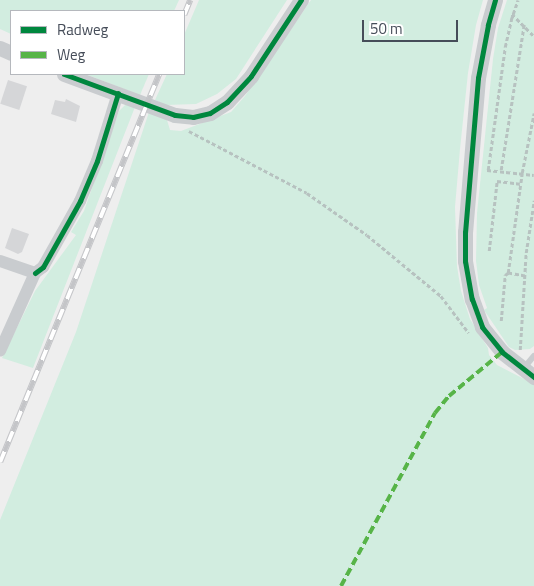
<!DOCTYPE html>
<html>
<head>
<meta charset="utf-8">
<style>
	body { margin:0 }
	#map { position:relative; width:534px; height:586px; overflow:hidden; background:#eee; font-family:"Titillium Web",sans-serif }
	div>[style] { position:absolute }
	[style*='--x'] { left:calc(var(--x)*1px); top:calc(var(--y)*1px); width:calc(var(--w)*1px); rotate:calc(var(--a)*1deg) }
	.green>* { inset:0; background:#d2ede0 }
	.building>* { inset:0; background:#d5d6d8; transform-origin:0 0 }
	.path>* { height:2.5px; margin-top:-1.25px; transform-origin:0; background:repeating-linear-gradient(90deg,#b7c2c0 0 4px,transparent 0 6.5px) }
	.service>* { height:6px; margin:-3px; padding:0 3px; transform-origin:3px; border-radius:3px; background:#c9cccf }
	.minor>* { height:12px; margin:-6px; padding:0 6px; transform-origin:6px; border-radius:6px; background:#c9cccf }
	.tertiary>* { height:15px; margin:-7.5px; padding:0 7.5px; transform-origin:7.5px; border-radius:7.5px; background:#c9cccf }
	.rail>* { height:5.5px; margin-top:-2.75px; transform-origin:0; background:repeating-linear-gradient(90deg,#fff 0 11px,#c4c5c8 0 22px); box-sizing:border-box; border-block:1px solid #c4c5c8 }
	.quiet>* { height:4px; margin-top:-2px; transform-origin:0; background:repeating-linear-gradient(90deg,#57b448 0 8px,transparent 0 12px) }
	.cycleway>* { height:5px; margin:-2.5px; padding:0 2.5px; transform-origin:2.5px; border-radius:2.5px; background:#00873e }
	span { translate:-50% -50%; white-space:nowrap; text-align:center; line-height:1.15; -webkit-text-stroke:4px #fff; paint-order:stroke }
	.legend { position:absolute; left:10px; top:10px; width:175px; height:65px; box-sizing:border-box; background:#fff; border:1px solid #b5b8bd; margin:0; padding:6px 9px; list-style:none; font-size:15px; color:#464d59 }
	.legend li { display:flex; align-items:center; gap:10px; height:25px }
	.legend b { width:25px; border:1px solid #b5b8bd }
	.scale { position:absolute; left:362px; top:20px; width:96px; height:22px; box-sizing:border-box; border:2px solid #464d59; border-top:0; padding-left:6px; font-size:15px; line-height:18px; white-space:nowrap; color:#464d59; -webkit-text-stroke:4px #fff; paint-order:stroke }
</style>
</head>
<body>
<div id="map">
	<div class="green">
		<div style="clip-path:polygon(0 0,179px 0,174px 11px,11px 11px,11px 34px,0 29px)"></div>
		<div style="clip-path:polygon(199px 0,287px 0,236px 79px,217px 94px,196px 104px,166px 105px,155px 100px,167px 74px,184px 74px,184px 35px)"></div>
		<div style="clip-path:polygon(311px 0,483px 0,476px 25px,468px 73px,460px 149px,455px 207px,457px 266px,461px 291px,470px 319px,488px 348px,489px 355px,497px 365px,534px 384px,534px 586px,0 586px,0 520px,76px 332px,149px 112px,167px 120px,170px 130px,181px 131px,231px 112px,245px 96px)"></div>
		<div style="clip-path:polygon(507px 0,534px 0,534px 346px,530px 349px,515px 350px,509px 347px,484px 310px,487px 308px,479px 285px,476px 261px,477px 213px,493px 59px,498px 28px)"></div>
		<div style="clip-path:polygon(85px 74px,149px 74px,140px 95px)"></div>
		<div style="clip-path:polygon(126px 104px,135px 107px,33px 368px,2px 358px,35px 291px,76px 235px,71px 232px,84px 211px,119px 111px)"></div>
	</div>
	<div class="building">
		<div style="left:8px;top:80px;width:20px;height:25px;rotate:18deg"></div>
		<div style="clip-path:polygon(66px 99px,80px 106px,76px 122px,51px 114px,55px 100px,65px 102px)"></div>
		<div style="clip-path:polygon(12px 228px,29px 234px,22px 252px,18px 254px,5px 248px)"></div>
	</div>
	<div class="path">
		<div style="--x:512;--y:14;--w:31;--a:45"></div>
		<div style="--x:189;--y:131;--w:133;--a:27.7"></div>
		<div style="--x:307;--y:193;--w:73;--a:35"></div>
		<div style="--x:367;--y:235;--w:96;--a:39.5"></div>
		<div style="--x:441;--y:296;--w:46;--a:52.9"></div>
		<div style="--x:487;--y:170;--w:47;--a:6.1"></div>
		<div style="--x:488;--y:170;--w:124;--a:-82.1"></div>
		<div style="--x:505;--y:47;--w:28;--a:-77"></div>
		<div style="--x:511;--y:20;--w:21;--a:-71"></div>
		<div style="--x:501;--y:170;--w:147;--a:-81"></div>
		<div style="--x:489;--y:251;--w:70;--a:-83.5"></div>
		<div style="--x:497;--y:181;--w:23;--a:7"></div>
		<div style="--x:525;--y:276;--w:17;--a:-170"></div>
		<div style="--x:508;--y:273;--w:101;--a:-82"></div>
		<div style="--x:522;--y:173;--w:61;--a:-78.7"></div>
		<div style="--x:501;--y:321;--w:46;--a:-85"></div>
		<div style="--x:505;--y:275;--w:4;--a:-34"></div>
		<div style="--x:520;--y:350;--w:97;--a:-86.5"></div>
		<div style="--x:526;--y:253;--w:53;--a:-81.3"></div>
	</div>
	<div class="service">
		<div style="--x:523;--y:369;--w:17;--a:-50"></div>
	</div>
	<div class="minor">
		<div style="--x:0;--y:261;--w:37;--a:19"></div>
		<div style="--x:35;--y:273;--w:85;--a:114.2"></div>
		<div style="--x:35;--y:273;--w:10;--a:-37"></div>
		<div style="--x:43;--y:267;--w:76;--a:-60.7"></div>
		<div style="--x:80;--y:201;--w:43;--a:-67"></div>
		<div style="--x:97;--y:161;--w:71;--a:-72.8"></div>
	</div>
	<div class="tertiary">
		<div style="--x:495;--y:0;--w:26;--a:106"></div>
		<div style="--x:488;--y:25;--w:54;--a:100.7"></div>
		<div style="--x:478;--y:78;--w:155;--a:94.8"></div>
		<div style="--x:465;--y:232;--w:29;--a:90"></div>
		<div style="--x:465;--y:261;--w:39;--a:80"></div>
		<div style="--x:472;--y:299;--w:30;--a:70"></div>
		<div style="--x:482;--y:327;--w:32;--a:51"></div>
		<div style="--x:502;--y:352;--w:41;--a:38"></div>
		<div style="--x:0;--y:48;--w:12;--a:24"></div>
		<div style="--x:64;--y:74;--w:118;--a:20.3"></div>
		<div style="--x:175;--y:115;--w:18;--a:6"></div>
		<div style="--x:193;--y:117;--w:17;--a:-13"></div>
		<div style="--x:210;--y:113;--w:20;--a:-33"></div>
		<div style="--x:227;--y:102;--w:35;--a:-47"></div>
		<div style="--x:251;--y:76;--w:91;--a:-56.7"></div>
	</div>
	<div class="rail">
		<div style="--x:184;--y:15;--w:16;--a:-68"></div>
		<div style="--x:0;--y:462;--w:419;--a:-67.7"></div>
	</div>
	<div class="quiet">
		<div style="--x:341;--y:586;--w:197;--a:-61.5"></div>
		<div style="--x:435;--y:413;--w:22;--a:-51"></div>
		<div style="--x:449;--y:396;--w:69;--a:-39.7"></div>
	</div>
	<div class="cycleway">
		<div style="--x:495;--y:0;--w:26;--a:106"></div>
		<div style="--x:488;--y:25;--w:54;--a:100.7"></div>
		<div style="--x:478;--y:78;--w:155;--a:94.8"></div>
		<div style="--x:465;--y:232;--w:29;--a:90"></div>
		<div style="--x:465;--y:261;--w:39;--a:80"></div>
		<div style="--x:472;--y:299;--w:30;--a:70"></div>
		<div style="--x:482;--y:327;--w:32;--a:51"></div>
		<div style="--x:502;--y:352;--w:41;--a:38"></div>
		<div style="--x:64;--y:74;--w:118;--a:20.3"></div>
		<div style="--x:175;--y:115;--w:18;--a:6"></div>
		<div style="--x:193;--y:117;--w:17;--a:-13"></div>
		<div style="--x:210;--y:113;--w:20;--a:-33"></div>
		<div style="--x:227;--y:102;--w:35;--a:-47"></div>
		<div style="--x:251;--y:76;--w:91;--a:-56.7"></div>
		<div style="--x:35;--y:273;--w:10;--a:-37"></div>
		<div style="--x:43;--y:267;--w:76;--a:-60.7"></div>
		<div style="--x:80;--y:201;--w:43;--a:-67"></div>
		<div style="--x:97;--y:161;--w:71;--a:-72.8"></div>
	</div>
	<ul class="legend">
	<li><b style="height:6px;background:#00873e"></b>Radweg</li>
	<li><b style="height:6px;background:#57b448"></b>Weg</li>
	</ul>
	<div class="scale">50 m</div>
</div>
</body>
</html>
